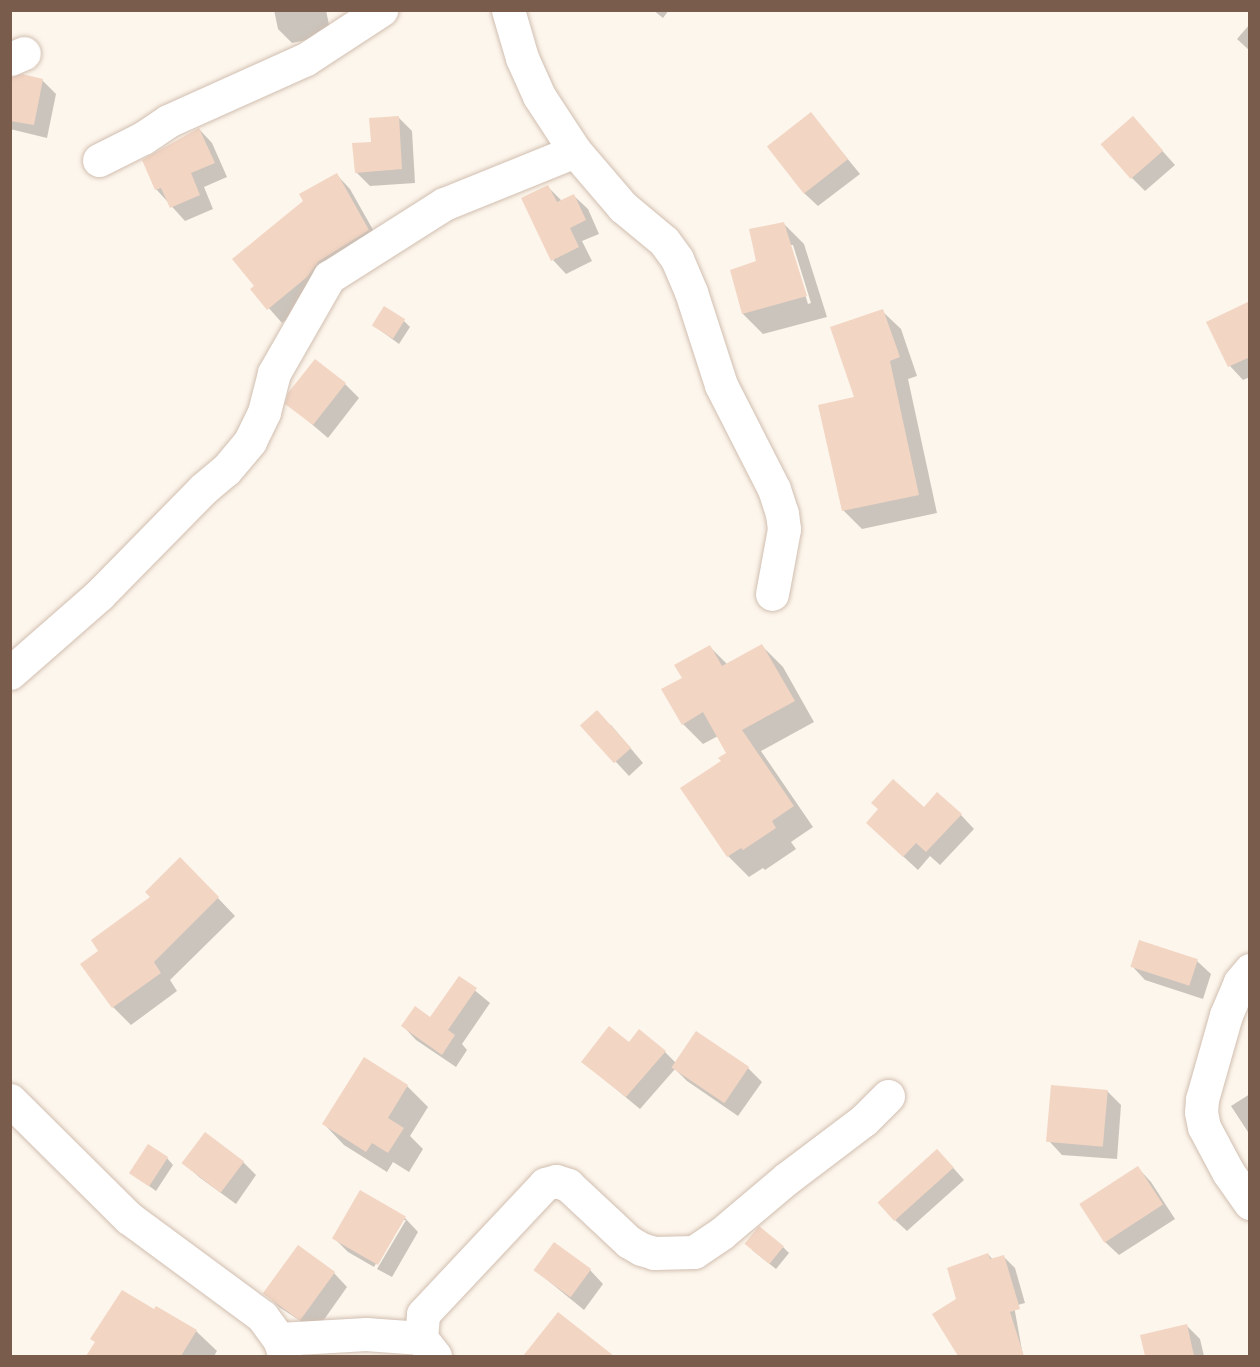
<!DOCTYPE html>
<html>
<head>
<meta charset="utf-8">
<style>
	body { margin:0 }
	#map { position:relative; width:1260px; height:1367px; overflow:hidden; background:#fdf6ec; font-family:"Varela Round",sans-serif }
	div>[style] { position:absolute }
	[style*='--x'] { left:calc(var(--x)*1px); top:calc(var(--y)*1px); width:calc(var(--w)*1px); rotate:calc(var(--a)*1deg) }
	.shadow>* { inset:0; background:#0003 }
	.building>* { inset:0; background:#f3d5c3; transform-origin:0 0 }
	.roads { filter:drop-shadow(0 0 2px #d1beb0) drop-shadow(0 0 2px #d1beb0) }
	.minor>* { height:33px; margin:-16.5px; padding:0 16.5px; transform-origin:16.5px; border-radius:16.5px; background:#fff }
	span { translate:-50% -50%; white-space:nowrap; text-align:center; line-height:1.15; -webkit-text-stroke:5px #fffaf3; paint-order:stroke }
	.frame { position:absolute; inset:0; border:12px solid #7a5c4d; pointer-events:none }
</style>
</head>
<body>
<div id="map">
	<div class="shadow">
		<div style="clip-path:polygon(274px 10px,326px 10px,331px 35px,292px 43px,278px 29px)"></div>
		<div style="clip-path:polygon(653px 10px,669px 10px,663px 18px)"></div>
		<div style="clip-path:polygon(1250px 24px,1250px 51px,1237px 39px)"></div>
		<div style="clip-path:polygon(10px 77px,42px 80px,56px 94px,47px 138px,10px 129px)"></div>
		<div style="clip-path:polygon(811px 114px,860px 174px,818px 206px,804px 193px)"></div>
		<div style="clip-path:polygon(398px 117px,412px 131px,415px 183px,370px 186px,356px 172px,372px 143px)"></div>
		<div style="clip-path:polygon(1133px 118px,1175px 165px,1145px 191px,1132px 178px)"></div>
		<div style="clip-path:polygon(199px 129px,212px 143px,227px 177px,204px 187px,213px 209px,185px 221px,156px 189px)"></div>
		<div style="clip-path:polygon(337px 175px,350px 189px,381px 244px,282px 323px,252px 289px)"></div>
		<div style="clip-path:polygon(548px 187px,562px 201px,574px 196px,588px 209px,599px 234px,582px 241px,592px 261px,566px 274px,553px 260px)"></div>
		<div style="clip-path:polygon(evenodd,783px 223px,804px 244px,827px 317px,763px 334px,743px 314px,757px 262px,783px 223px,790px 245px,793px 245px,811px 303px,808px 304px,790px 245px)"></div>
		<div style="clip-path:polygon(1250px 310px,1250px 377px,1243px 380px,1230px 366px)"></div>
		<div style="clip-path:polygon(882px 311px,901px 329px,917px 376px,908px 379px,937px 513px,862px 529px,843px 510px,856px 398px)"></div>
		<div style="clip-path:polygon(404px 321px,410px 327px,399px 344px,373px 325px)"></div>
		<div style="clip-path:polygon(345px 384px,359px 398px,328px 438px,287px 403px)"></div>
		<div style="clip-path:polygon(762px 646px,783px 667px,814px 722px,761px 751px,813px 827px,791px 842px,796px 849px,765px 870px,763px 868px,749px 877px,728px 856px,682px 789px,723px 762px,728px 753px,718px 736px,703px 744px,683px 724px,684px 678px,710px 647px,728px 665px)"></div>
		<div style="clip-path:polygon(582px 725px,611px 725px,643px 763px,629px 776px)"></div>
		<div style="clip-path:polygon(961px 815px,974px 829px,940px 865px,930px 856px,918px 870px,881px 836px)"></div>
		<div style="clip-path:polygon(197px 876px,235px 916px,170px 980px,177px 991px,131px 1025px,113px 1007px,82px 965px)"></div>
		<div style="clip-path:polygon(1197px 961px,1211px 974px,1203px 999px,1145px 980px,1132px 966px)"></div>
		<div style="clip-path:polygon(460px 978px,490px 1003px,462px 1044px,467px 1050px,456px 1067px,416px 1040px,403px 1026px,431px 1019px)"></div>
		<div style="clip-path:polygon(629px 1044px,665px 1052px,676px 1063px,748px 1068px,762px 1082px,738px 1116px,687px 1081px,675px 1069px,640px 1109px,583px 1062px)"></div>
		<div style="clip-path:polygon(407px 1086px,428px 1107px,410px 1136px,423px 1149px,409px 1172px,393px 1162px,387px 1172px,344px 1145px,324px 1124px)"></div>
		<div style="clip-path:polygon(1107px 1091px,1121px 1105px,1117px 1159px,1062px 1155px,1049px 1141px)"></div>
		<div style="clip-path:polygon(1250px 1094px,1250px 1135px,1231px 1106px)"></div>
		<div style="clip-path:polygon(167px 1158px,173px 1165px,156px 1191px,131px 1173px)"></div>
		<div style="clip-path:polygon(243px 1162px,256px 1175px,236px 1204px,199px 1177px,185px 1164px)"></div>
		<div style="clip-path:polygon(948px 1162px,964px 1180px,907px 1231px,895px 1220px)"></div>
		<div style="clip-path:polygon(1138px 1168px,1151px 1182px,1175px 1219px,1119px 1255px,1105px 1242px,1081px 1205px)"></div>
		<div style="clip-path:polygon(405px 1218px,418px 1232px,392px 1277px,377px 1269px,406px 1220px,402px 1220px,374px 1267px,348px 1252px,334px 1238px)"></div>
		<div style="clip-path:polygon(783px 1247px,789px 1253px,776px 1269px,752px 1250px)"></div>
		<div style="clip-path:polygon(988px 1254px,993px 1260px,1004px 1257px,1015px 1268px,1025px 1303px,1014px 1306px,1023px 1356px,992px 1356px,985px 1344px,964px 1356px,953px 1345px,958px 1299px)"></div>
		<div style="clip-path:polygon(535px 1270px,590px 1270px,603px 1284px,584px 1310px)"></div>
		<div style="clip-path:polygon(334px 1273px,347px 1287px,316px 1331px,279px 1307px,266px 1294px)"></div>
		<div style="clip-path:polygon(558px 1314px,611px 1356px,537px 1356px,530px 1350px)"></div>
		<div style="clip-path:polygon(1186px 1325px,1200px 1339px,1204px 1356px,1147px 1356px,1142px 1336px)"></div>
		<div style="clip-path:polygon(196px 1331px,217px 1351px,214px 1356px,93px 1356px,90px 1353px)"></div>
	</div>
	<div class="building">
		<div style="clip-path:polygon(22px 74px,43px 79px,34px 125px,10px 121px,10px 77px)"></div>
		<div style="left:811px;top:112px;width:60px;height:56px;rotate:52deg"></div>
		<div style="clip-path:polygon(399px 116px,402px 169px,355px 173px,352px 143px,371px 142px,369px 118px)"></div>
		<div style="left:1133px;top:116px;width:46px;height:43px;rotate:49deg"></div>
		<div style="clip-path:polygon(199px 128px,215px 163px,191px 173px,200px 195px,170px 208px,161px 188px,155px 190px,142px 160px)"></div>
		<div style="clip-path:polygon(337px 173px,369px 230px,319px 261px,307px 277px,267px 310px,250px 289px,254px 286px,232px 259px,303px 201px,299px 194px)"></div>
		<div style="clip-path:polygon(548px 185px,557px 202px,574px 194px,586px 220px,570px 228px,579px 247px,551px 261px,521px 198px)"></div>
		<div style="clip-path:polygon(784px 222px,807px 296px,742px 314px,730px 270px,756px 261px,749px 229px)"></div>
		<div style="clip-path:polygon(1250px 301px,1250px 357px,1228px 367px,1206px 322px)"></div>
		<div style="left:384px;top:306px;width:25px;height:23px;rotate:32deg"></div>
		<div style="clip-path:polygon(883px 309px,900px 357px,890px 361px,919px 495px,842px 511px,818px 405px,854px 397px,830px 327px)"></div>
		<div style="clip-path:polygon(315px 359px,346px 383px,313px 425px,285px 404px,288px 393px)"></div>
		<div style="clip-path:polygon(762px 644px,795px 701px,742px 730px,794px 806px,772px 821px,776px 828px,743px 850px,741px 848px,727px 857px,680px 788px,721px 761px,718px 758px,726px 753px,703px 712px,682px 725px,661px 689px,682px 678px,674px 665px,710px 645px,722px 666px)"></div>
		<div style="left:597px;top:710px;width:51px;height:23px;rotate:48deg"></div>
		<div style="clip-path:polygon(893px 779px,924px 807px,937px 792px,962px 814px,926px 852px,916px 843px,903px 857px,866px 823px,878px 809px,871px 803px)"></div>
		<div style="clip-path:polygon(180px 857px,219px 897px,154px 962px,161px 973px,112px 1008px,80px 964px,98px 951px,91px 940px,150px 897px,145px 892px)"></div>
		<div style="left:1139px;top:940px;width:62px;height:28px;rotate:18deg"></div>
		<div style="clip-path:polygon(459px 976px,477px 988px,448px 1030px,455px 1035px,442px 1055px,401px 1026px,415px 1006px,430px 1017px)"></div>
		<div style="clip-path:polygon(609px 1026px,629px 1042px,639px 1029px,666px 1051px,626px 1097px,581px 1062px)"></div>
		<div style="left:696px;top:1031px;width:64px;height:44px;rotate:34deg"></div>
		<div style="clip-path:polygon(364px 1057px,408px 1085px,388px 1118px,404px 1128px,388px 1153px,372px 1143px,366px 1152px,322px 1124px)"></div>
		<div style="left:1051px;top:1085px;width:57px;height:57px;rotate:5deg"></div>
		<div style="left:205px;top:1132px;width:49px;height:39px;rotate:37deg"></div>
		<div style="left:148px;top:1144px;width:24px;height:35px;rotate:33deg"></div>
		<div style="left:937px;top:1149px;width:25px;height:80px;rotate:48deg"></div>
		<div style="left:1138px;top:1166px;width:46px;height:70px;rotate:57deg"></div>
		<div style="left:360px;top:1190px;width:53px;height:56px;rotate:30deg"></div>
		<div style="left:759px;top:1226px;width:32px;height:23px;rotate:39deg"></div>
		<div style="left:554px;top:1242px;width:46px;height:35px;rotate:36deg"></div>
		<div style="left:298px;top:1245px;width:46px;height:60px;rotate:36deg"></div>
		<div style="clip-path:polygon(988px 1253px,990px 1259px,1004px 1255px,1020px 1309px,1010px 1312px,1024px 1356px,958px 1356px,932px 1314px,956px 1299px,947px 1268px)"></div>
		<div style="clip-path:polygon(122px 1290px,154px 1309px,156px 1306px,197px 1330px,181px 1356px,86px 1356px,95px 1342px,90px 1339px)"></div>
		<div style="clip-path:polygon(558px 1312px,614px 1356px,523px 1356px)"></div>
		<div style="clip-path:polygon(1187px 1324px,1194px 1356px,1145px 1356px,1140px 1335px)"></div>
	</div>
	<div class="roads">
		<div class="minor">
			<div style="--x:508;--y:10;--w:50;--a:73.7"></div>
			<div style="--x:522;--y:58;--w:42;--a:65.9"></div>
			<div style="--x:539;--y:96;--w:66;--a:56.8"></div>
			<div style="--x:575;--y:151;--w:74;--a:49.4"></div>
			<div style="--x:623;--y:207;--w:53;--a:39.7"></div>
			<div style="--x:664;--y:241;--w:22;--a:54"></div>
			<div style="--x:677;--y:259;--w:36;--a:67"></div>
			<div style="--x:691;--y:292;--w:98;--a:72.1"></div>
			<div style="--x:721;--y:385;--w:117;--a:63"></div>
			<div style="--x:774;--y:489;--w:25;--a:72"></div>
			<div style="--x:782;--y:513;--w:16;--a:83"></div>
			<div style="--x:784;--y:529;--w:66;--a:100.5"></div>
			<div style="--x:10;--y:59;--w:15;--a:-23"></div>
			<div style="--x:99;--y:160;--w:49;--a:-26.6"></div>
			<div style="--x:143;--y:138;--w:30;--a:-34"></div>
			<div style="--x:168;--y:121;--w:151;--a:-24.2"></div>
			<div style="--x:306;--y:59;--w:90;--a:-33.2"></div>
			<div style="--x:10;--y:673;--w:118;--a:-41.2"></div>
			<div style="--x:99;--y:595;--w:148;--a:-45.5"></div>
			<div style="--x:203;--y:489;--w:30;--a:-40"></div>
			<div style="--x:226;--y:470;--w:38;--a:-50"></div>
			<div style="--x:250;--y:441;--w:32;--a:-64"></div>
			<div style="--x:264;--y:412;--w:40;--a:-75.6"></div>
			<div style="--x:274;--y:373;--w:111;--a:-60.2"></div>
			<div style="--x:329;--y:277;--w:136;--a:-32.4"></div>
			<div style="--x:444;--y:204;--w:141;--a:-22"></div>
			<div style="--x:1250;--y:970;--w:16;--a:130"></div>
			<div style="--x:1240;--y:982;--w:36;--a:113"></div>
			<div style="--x:1226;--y:1015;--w:87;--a:105.9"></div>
			<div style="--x:1202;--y:1099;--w:13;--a:94"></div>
			<div style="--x:1201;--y:1112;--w:15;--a:79"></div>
			<div style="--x:1204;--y:1127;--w:51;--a:61.9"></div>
			<div style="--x:1228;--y:1172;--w:38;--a:55"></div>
			<div style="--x:10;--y:1100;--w:168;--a:44.8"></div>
			<div style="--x:129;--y:1218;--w:165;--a:36.4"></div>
			<div style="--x:262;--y:1316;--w:29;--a:54"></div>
			<div style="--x:279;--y:1339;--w:18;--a:71"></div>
			<div style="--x:279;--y:1339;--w:87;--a:-3.3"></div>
			<div style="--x:366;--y:1334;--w:55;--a:4.2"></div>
			<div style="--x:435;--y:1356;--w:23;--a:-128"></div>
			<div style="--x:421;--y:1338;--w:24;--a:-85"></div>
			<div style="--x:423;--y:1314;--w:178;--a:-46.8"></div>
			<div style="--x:545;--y:1184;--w:11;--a:-15"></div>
			<div style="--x:556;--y:1181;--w:13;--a:18"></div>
			<div style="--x:568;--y:1185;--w:83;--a:43.1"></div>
			<div style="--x:629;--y:1242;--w:14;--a:30"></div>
			<div style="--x:641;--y:1249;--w:14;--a:17"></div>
			<div style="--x:654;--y:1253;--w:40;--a:-1.4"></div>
			<div style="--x:694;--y:1252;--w:34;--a:-34"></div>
			<div style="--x:722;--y:1233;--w:84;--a:-40.2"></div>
			<div style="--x:786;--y:1179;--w:98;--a:-37.1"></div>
			<div style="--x:864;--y:1120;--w:34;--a:-45"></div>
		</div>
	</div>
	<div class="frame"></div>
</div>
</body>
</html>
